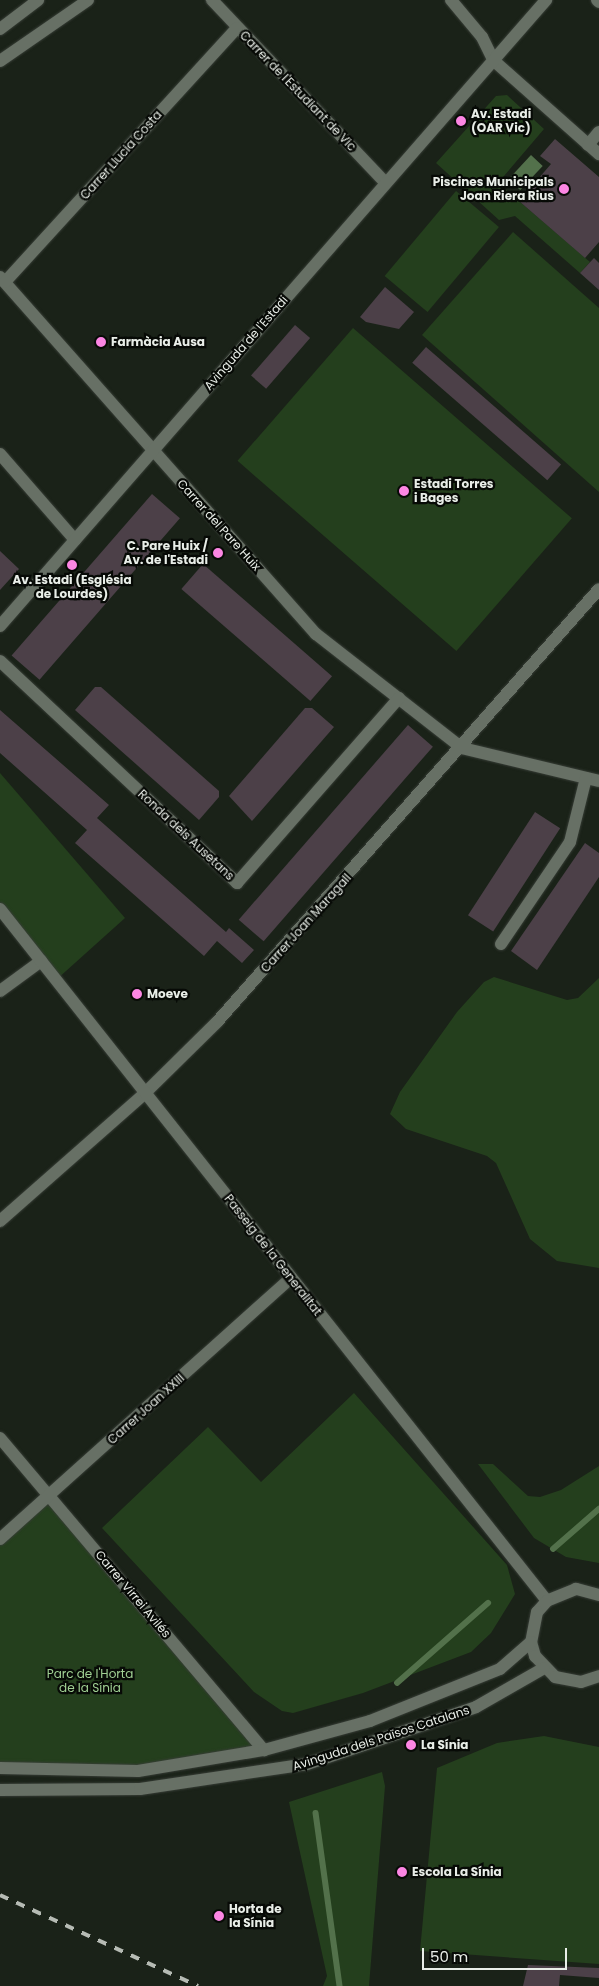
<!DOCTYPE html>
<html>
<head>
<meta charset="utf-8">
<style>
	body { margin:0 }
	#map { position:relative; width:599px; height:1986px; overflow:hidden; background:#1a2218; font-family:Poppins,sans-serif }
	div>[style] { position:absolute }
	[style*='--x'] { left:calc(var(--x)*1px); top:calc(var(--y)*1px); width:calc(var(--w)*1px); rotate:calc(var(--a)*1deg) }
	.green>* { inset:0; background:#243f1d; transform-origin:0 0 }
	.water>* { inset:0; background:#53714b; transform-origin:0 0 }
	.stream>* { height:5.5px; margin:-2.75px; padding:0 2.75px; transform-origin:2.75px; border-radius:2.75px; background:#53714b }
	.building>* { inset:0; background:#4c4048; transform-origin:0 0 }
	.roads { filter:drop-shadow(0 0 1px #373d36) drop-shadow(0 0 1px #373d36) }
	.minor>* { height:12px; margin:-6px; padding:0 6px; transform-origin:6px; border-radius:6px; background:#677065 }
	.tertiary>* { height:12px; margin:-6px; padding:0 6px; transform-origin:6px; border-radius:6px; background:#677065 }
	.rail>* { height:4px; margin-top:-2px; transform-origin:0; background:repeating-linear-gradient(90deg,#b6bbb4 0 9px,transparent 0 18px) }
	.dots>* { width:14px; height:14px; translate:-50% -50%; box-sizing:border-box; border:2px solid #070a06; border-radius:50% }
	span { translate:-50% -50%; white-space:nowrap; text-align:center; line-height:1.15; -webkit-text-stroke:4.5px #070a06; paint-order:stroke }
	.street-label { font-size:12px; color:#e9eee8 }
	.poi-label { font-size:12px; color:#e9eee8; font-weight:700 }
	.left { translate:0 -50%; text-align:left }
	.right { translate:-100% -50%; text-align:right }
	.park-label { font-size:12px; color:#a1d194 }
	.scale { position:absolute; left:422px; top:1948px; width:145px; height:22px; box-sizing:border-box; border:2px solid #e9eee8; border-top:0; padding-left:6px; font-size:15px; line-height:18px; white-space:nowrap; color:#e9eee8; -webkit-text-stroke:4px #070a06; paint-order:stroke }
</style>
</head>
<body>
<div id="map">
	<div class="green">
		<div style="clip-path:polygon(507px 95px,544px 129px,498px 183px,590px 262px,580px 273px,515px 216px,499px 220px,436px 163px,496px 96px)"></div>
		<div style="left:456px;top:191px;width:56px;height:111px;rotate:40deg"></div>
		<div style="clip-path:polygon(513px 232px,599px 308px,599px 492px,422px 335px)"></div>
		<div style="left:353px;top:328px;width:290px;height:176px;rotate:41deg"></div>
		<div style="clip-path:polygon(0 773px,125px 918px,56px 980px,0 909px)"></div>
		<div style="clip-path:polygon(494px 977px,567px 1000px,578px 998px,599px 978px,599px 1268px,557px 1261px,530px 1239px,496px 1163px,487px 1156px,406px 1129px,390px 1114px,400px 1092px,457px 1012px,484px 982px)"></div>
		<div style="clip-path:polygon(354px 1393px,507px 1565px,515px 1594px,491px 1633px,471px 1652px,363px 1693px,293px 1713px,282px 1711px,254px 1692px,102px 1528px,208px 1427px,261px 1482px)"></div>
		<div style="clip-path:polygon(478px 1464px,493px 1464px,528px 1496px,540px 1497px,561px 1490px,599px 1466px,599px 1563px,566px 1557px,534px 1538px)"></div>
		<div style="clip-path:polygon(50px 1495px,264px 1750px,138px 1771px,0 1768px,0 1539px)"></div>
		<div style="clip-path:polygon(544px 1736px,599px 1747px,599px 1964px,420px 1951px,437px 1768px,497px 1743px)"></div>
		<div style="clip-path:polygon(382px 1772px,385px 1786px,369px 1986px,323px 1986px,327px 1976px,289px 1802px)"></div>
	</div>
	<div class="water">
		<div style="left:531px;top:155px;width:16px;height:33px;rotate:43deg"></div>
	</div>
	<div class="stream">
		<div style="--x:553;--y:1549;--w:61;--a:-41"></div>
		<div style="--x:397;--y:1683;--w:121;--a:-41.3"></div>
		<div style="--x:316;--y:1813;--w:175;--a:82.1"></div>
	</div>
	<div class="building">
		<div style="clip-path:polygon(555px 139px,599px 177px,599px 242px,585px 258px,519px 201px,551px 164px,540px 156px)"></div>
		<div style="clip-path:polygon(594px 258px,599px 263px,599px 290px,580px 273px)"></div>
		<div style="clip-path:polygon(385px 287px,414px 312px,399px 329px,366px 322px,360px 317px)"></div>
		<div style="left:295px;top:325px;width:20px;height:67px;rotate:41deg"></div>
		<div style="left:426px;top:347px;width:179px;height:21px;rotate:41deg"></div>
		<div style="left:152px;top:494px;width:37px;height:214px;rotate:41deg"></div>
		<div style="clip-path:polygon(0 551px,19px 569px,0 590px)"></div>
		<div style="left:203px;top:564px;width:171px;height:33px;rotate:41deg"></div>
		<div style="clip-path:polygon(95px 687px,101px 687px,219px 791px,219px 797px,199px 820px,75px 710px)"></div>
		<div style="clip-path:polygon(305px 708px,312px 708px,334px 727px,252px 821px,229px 796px)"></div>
		<div style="clip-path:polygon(0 710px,109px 805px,97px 818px,226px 932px,229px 928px,254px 950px,242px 963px,217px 941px,204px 956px,75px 843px,87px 830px,0 753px)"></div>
		<div style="left:408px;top:725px;width:33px;height:258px;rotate:41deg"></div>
		<div style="left:535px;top:812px;width:30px;height:123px;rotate:33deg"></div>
		<div style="clip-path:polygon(585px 843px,599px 853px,599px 877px,537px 970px,511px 951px)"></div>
		<div style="clip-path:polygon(528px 1965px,599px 1968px,599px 1978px,560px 1975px,559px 1986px,523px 1986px)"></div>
	</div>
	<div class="roads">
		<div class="minor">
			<div style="--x:212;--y:0;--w:251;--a:46.5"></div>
			<div style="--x:451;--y:0;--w:48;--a:50"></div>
			<div style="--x:482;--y:37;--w:25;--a:64"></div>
			<div style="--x:493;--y:60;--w:142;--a:41.6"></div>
			<div style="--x:597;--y:0;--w:3;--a:45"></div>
			<div style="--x:0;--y:29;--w:48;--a:-37.3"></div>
			<div style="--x:0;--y:61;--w:107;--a:-34.7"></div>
			<div style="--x:588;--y:145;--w:17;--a:-50"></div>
			<div style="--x:0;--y:277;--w:477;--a:48.5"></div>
			<div style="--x:316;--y:634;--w:185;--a:38"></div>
			<div style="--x:462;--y:748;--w:141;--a:13.5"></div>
			<div style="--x:5;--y:282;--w:344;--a:-47.6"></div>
			<div style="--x:0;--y:454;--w:114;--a:48.9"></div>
			<div style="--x:0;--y:626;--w:831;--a:-48.9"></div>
			<div style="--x:0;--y:661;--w:325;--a:43.1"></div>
			<div style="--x:237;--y:883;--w:246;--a:-48.8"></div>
			<div style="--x:501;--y:944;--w:123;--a:-55.9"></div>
			<div style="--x:570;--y:842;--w:66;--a:-76"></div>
			<div style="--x:0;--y:991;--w:51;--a:-36.2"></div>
			<div style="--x:0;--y:1221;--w:193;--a:-41.4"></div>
			<div style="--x:145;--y:1093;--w:101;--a:-44.6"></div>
			<div style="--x:217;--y:1022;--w:577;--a:-48.58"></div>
			<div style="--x:0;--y:1438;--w:409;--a:49.8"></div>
			<div style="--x:0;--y:1539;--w:391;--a:-41.9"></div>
		</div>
		<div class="tertiary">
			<div style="--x:0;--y:909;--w:882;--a:51.67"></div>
			<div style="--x:599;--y:1595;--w:24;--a:-165"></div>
			<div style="--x:576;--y:1589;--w:31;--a:158"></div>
			<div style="--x:547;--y:1601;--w:15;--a:132"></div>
			<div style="--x:537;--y:1612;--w:31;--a:101"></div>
			<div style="--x:531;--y:1642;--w:15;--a:74"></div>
			<div style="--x:535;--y:1656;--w:29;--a:46"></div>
			<div style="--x:555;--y:1677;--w:26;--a:11"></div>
			<div style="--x:581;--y:1682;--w:19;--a:-18"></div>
			<div style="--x:0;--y:1768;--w:138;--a:1.2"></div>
			<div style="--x:138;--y:1771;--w:128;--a:-9.5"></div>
			<div style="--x:264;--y:1750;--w:110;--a:-15.3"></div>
			<div style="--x:370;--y:1721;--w:140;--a:-21.8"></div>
			<div style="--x:500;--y:1669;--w:41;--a:-41.1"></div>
			<div style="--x:0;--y:1790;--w:140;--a:-0.4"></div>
			<div style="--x:140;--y:1789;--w:169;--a:-8.5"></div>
			<div style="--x:307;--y:1764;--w:178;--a:-18.6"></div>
			<div style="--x:476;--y:1707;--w:78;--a:-29.8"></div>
		</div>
	</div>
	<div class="rail">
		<div style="--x:0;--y:1895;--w:218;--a:24.7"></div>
	</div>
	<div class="dots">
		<div style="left:461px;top:121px;background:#fc86e3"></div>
		<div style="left:564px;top:189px;background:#fc86e3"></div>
		<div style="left:101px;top:342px;background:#fc86e3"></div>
		<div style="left:404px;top:491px;background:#fc86e3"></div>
		<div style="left:218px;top:553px;background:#fc86e3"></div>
		<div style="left:72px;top:565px;background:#fc86e3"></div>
		<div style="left:137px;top:994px;background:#fc86e3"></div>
		<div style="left:411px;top:1745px;background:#fc86e3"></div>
		<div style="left:402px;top:1872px;background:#fc86e3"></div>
		<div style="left:219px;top:1916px;background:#fc86e3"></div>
	</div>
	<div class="street-label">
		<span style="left:298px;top:91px;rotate:46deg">Carrer de l'Estudiant de Vic</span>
		<span style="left:121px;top:155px;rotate:-48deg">Carrer Llucia Costa</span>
		<span style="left:246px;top:343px;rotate:-49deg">Avinguda de l'Estadi</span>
		<span style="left:219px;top:525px;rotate:48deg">Carrer del Pare Huix</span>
		<span style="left:186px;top:835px;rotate:43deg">Ronda dels Ausetans</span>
		<span style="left:306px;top:923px;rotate:-48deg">Carrer Joan Maragall</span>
		<span style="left:273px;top:1255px;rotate:52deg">Passeig de la Generalitat</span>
		<span style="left:146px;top:1409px;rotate:-42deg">Carrer Joan XXIII</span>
		<span style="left:133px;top:1594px;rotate:50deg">Carrer Virrei Avilés</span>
		<span style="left:381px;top:1738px;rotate:-18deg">Avinguda dels Països Catalans</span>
	</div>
	<div class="poi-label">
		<span class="left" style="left:471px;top:121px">Av. Estadi<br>(OAR Vic)</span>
		<span class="right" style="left:554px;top:189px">Piscines Municipals<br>Joan Riera Rius</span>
		<span class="left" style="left:111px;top:342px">Farmàcia Ausa</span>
		<span class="left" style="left:414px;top:491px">Estadi Torres<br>i Bages</span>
		<span class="right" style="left:208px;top:553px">C. Pare Huix /<br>Av. de l'Estadi</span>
		<span style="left:72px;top:587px">Av. Estadi (Església<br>de Lourdes)</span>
		<span class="left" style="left:147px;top:994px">Moeve</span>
		<span class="left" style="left:421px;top:1745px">La Sínia</span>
		<span class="left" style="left:412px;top:1872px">Escola La Sínia</span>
		<span class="left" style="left:229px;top:1916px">Horta de<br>la Sínia</span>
	</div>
	<div class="park-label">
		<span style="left:90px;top:1681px">Parc de l'Horta<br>de la Sínia</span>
	</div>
	<div class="scale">50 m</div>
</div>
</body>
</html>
